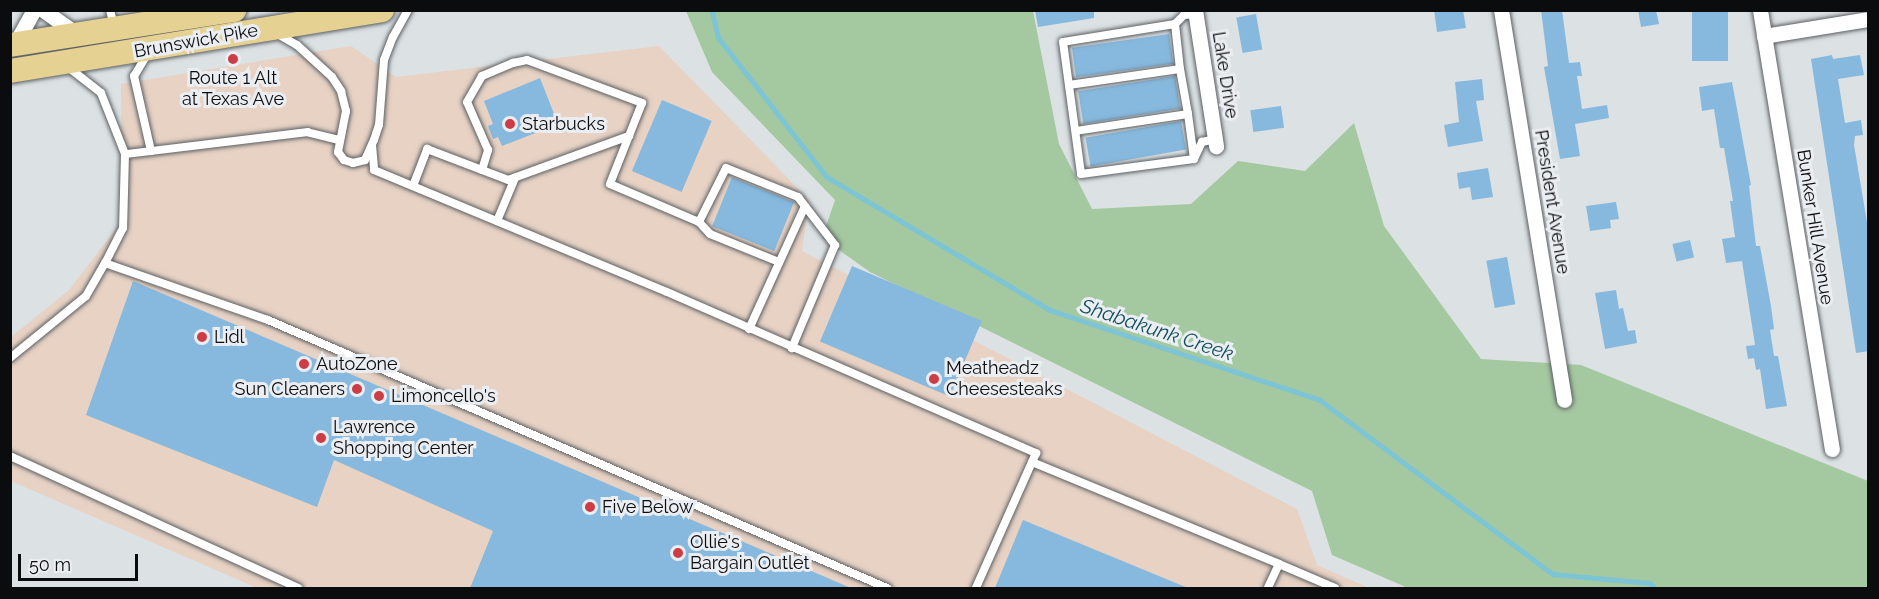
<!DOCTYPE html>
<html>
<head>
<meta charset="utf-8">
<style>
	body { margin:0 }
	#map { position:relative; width:1879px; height:599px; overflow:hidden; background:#dce1e4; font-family:Raleway,sans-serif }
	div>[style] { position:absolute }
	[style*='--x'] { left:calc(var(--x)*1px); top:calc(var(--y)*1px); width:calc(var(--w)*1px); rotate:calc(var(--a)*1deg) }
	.commercial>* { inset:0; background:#e7d2c4 }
	.green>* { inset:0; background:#a4c8a0 }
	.stream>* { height:4.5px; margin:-2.25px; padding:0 2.25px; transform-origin:2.25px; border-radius:2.25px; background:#7dc4d5 }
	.building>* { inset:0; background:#87b9de; transform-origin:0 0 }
	.roads { filter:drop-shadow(0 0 2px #5c6063) drop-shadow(0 0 2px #5c6063) }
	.lane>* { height:8px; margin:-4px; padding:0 4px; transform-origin:4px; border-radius:4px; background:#fff }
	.street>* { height:15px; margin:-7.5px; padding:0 7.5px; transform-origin:7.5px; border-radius:7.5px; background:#fff }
	.primary>* { height:24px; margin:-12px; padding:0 12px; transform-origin:12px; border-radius:12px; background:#e5d191 }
	.dots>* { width:16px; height:16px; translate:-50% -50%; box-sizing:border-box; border:3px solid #eaeef2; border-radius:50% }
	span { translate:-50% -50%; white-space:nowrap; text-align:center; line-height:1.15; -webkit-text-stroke:6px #eaeef2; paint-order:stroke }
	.street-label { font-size:18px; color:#0b0c0d }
	.poi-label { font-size:18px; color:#0b0c0d }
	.left { translate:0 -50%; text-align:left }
	.right { translate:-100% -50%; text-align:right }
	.water-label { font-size:20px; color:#124f5c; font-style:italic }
	.frame { position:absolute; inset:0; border:12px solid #0b0c0d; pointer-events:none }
	.scale { position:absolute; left:18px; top:554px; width:120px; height:27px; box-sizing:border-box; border:3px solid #0b0c0d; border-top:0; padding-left:8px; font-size:18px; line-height:21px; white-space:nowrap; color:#0b0c0d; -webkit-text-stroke:4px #eaeef2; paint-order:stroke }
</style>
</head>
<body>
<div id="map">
	<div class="commercial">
		<div style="clip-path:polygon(351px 46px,396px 77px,659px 46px,809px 200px,802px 251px,1297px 509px,1317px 565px,1369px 588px,257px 588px,11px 481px,11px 337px,69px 290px,122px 221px,121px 84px)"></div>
	</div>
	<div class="green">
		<div style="clip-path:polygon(686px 11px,1033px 11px,1059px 144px,1092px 209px,1191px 204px,1238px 161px,1305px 171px,1354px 123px,1384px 226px,1481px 359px,1581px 365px,1868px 481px,1868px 588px,1408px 588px,1332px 555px,1312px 491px,870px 272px,822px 238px,835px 200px,712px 72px)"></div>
	</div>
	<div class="stream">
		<div style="--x:712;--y:10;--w:28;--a:77"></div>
		<div style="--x:718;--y:37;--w:177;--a:52.1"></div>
		<div style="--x:827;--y:177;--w:260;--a:30.8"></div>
		<div style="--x:1050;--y:310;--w:285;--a:18.4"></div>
		<div style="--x:1320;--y:400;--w:291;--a:36.8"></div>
		<div style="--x:1553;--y:574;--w:97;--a:5.3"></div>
		<div style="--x:1650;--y:583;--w:7;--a:45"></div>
	</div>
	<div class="building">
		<div style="clip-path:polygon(1035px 10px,1094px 10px,1094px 18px,1038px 27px)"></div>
		<div style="clip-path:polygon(1434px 10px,1463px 10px,1466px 28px,1437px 32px)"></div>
		<div style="clip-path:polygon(1541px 10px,1562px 10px,1569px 63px,1580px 62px,1582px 76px,1577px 76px,1582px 109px,1607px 105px,1609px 118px,1575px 124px,1580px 156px,1560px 159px,1544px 67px,1548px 66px)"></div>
		<div style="clip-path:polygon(1638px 10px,1656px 10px,1659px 24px,1641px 27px)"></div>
		<div style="left:1692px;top:10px;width:36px;height:51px"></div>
		<div style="left:1256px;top:14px;width:36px;height:20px;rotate:80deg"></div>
		<div style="left:1169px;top:34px;width:30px;height:98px;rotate:82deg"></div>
		<div style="clip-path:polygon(1832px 55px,1833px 59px,1860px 55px,1864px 75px,1838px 79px,1845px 123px,1861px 120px,1863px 135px,1855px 136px,1854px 145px,1869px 234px,1869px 351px,1856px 353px,1811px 59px)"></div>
		<div style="left:1175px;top:76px;width:33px;height:98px;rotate:81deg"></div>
		<div style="clip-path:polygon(540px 78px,558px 124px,502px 146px,498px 137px,493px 139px,488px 126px,493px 124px,484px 101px)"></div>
		<div style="clip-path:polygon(1482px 79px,1484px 100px,1476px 101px,1483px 141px,1448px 147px,1444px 125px,1459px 122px,1455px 82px)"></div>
		<div style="clip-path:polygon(1732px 82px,1751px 185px,1749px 186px,1756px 246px,1760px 246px,1771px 306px,1774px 329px,1770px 330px,1774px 356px,1778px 356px,1787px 406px,1766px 409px,1760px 369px,1756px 370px,1754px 358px,1748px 359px,1746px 346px,1755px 345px,1742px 261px,1726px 263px,1722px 239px,1735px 237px,1730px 201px,1733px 201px,1724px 148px,1720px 148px,1714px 109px,1702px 111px,1699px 87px)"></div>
		<div style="left:662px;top:100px;width:54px;height:77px;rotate:23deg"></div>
		<div style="left:1281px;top:106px;width:22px;height:31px;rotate:82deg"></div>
		<div style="left:1181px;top:121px;width:29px;height:97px;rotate:80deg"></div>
		<div style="clip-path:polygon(1488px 168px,1493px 197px,1472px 200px,1470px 187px,1459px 189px,1457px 173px)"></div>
		<div style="left:732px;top:177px;width:67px;height:53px;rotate:22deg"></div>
		<div style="clip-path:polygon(1616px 202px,1619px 219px,1610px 220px,1611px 228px,1590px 231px,1586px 206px)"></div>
		<div style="left:1690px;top:240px;width:18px;height:18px;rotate:77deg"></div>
		<div style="left:1507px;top:257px;width:48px;height:21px;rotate:80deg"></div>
		<div style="left:852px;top:266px;width:141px;height:82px;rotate:23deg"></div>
		<div style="clip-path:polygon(133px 281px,851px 588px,470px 588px,493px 531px,334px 460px,317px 507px,86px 415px)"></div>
		<div style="clip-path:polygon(1616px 290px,1619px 309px,1623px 308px,1628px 331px,1635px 330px,1637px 343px,1605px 349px,1595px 293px)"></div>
		<div style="clip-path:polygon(1023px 520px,1188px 588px,995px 588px)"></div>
	</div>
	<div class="roads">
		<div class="lane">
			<div style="--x:110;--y:10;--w:16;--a:76"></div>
			<div style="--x:1195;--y:14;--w:11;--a:175"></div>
			<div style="--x:1184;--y:15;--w:13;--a:135"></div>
			<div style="--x:1175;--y:24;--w:113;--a:170.9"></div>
			<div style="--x:1063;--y:42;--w:133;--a:82.2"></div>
			<div style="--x:1081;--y:174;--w:114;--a:-7.6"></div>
			<div style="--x:1194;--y:159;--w:19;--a:-65"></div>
			<div style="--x:1202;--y:142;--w:13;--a:-13"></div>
			<div style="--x:1175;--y:24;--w:45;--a:83.7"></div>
			<div style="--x:276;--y:33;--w:24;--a:30"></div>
			<div style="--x:297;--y:45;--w:47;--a:42.4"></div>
			<div style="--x:332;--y:77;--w:17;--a:57"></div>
			<div style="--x:341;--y:91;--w:21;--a:76"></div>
			<div style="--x:346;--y:111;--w:42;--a:101"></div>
			<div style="--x:338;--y:152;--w:10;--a:53"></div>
			<div style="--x:344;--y:160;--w:9;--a:18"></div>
			<div style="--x:353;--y:163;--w:12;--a:-14"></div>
			<div style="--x:365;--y:160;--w:22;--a:-66"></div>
			<div style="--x:374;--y:140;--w:16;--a:-72"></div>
			<div style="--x:379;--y:125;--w:65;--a:-85.6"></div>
			<div style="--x:384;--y:60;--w:25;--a:-69"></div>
			<div style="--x:393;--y:37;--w:31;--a:-61"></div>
			<div style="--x:148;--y:53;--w:27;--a:121"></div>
			<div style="--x:134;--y:76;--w:77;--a:77.2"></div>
			<div style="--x:68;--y:67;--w:42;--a:38.2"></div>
			<div style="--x:101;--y:93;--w:66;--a:68.5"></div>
			<div style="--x:1069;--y:85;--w:112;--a:-8.2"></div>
			<div style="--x:1180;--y:69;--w:46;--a:79.9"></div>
			<div style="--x:1188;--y:114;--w:113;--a:171.4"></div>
			<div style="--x:1188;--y:114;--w:45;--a:82.4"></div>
			<div style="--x:339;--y:140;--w:32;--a:-166"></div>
			<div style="--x:308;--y:132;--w:184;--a:173.1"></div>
			<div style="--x:125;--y:154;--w:74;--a:91.5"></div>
			<div style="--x:123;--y:228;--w:39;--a:117"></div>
			<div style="--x:105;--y:263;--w:173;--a:19.3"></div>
			<div style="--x:268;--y:320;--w:675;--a:23.41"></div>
			<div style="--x:372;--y:145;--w:25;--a:85"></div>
			<div style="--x:374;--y:170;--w:317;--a:22.6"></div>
			<div style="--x:667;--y:292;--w:403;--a:23.6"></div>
			<div style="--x:1036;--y:453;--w:148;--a:114"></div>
			<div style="--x:482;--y:170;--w:21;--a:-73"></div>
			<div style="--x:488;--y:150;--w:52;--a:-113.6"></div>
			<div style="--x:467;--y:102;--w:30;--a:-60"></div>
			<div style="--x:482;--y:76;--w:34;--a:-23"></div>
			<div style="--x:513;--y:63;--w:14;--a:-12"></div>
			<div style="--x:527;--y:60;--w:123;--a:20.5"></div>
			<div style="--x:642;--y:103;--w:87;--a:111.6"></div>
			<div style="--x:610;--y:184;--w:97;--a:23.1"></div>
			<div style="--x:699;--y:222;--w:60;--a:-63.4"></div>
			<div style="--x:726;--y:168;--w:78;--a:21.9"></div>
			<div style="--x:798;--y:197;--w:61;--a:52.4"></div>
			<div style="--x:835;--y:245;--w:112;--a:112.7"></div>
			<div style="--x:413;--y:186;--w:40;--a:-69"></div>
			<div style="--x:427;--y:149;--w:87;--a:20.9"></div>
			<div style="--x:508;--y:180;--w:129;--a:-20"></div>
			<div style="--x:497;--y:221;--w:47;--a:-67.3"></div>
			<div style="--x:699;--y:222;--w:16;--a:47"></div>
			<div style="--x:710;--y:234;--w:74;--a:22.1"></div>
			<div style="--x:749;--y:329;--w:135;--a:-65.5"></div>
			<div style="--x:10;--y:358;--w:98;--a:-39.2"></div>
			<div style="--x:86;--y:296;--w:38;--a:-60"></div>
			<div style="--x:10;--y:456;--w:317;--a:24.6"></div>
			<div style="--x:1032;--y:462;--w:267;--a:22.4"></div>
			<div style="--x:1279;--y:564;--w:26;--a:115"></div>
			<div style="--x:1279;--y:564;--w:61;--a:23.2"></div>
		</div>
		<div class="street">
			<div style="--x:43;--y:10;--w:43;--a:35.5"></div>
			<div style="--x:1195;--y:10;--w:138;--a:81.2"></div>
			<div style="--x:1501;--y:10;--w:395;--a:80.8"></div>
			<div style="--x:1760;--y:10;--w:445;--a:80.7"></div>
			<div style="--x:1764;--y:36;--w:105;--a:-9.3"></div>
			<div style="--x:15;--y:44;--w:39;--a:-61"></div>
		</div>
		<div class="primary">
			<div style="--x:10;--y:45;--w:227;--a:-8.9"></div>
			<div style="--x:10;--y:71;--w:377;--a:-9.3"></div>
		</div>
	</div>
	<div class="dots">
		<div style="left:233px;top:59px;background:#cd3d45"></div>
		<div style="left:510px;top:124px;background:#cd3d45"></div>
		<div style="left:202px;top:337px;background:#cd3d45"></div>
		<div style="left:304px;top:364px;background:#cd3d45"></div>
		<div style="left:934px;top:379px;background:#cd3d45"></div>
		<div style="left:357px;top:389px;background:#cd3d45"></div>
		<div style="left:379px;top:396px;background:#cd3d45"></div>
		<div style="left:321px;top:438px;background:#cd3d45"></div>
		<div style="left:590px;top:507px;background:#cd3d45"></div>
		<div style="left:678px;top:553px;background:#cd3d45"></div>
	</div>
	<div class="street-label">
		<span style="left:196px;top:41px;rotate:-10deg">Brunswick Pike</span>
		<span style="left:1225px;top:75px;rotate:81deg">Lake Drive</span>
		<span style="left:1552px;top:202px;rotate:81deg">President Avenue</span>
		<span style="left:1815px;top:227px;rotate:81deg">Bunker Hill Avenue</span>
	</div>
	<div class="poi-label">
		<span style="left:233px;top:89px">Route 1 Alt<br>at Texas Ave</span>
		<span class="left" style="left:522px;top:124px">Starbucks</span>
		<span class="left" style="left:214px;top:337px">Lidl</span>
		<span class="left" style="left:316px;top:364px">AutoZone</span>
		<span class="left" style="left:946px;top:379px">Meatheadz<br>Cheesesteaks</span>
		<span class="right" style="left:345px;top:389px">Sun Cleaners</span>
		<span class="left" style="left:391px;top:396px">Limoncello's</span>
		<span class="left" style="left:333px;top:438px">Lawrence<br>Shopping Center</span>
		<span class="left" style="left:602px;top:507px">Five Below</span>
		<span class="left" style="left:690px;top:553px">Ollie's<br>Bargain Outlet</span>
	</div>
	<div class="water-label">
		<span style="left:1157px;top:330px;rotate:18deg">Shabakunk Creek</span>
	</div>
	<div class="frame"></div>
	<div class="scale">50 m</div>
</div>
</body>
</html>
